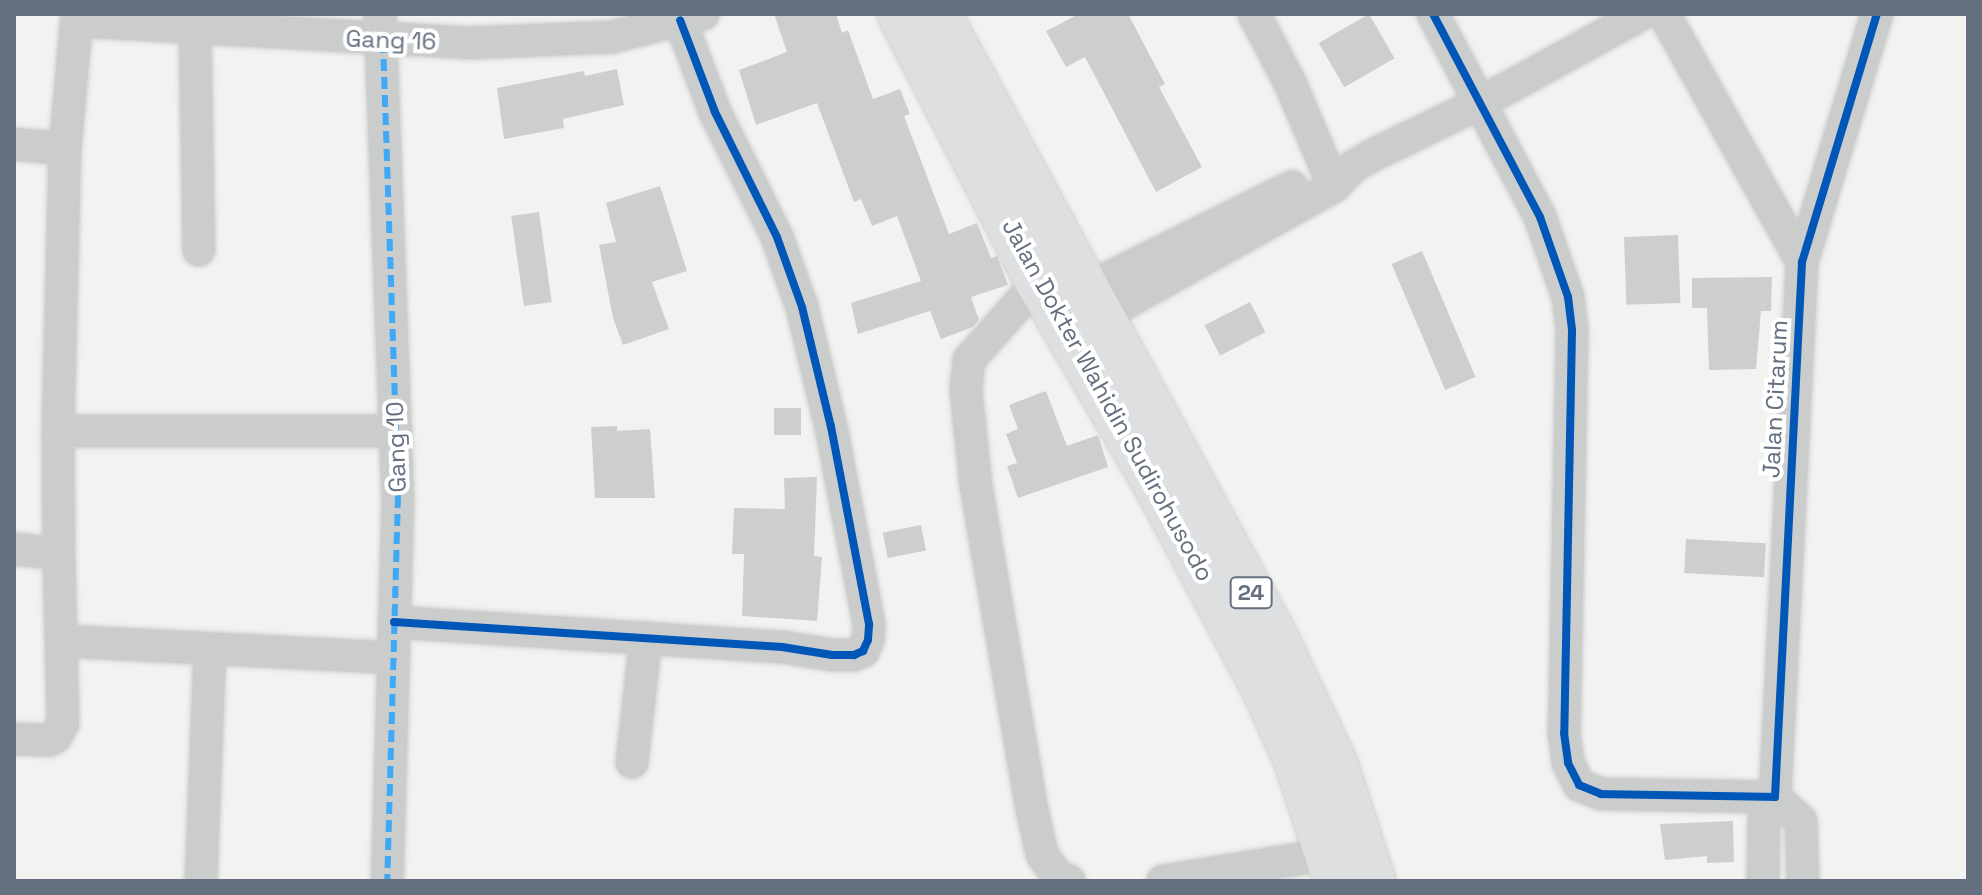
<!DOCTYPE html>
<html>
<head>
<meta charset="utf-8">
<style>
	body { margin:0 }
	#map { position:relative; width:1982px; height:895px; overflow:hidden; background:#f2f3f1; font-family:"Space Grotesk",sans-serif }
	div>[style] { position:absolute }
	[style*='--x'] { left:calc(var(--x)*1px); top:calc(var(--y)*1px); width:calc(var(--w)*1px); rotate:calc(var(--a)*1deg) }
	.building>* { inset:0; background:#cdcece; transform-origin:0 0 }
	.roads { filter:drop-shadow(0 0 2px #cecfcf) drop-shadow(0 0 2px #cecfcf) }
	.street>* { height:32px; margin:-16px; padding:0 16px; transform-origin:16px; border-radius:16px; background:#cbcccc }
	.highway>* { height:44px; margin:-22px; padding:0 22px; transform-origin:22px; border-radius:22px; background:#dedfe0 }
	.quiet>* { height:6px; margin-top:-3px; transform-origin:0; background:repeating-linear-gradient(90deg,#3fa9f5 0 12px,transparent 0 18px) }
	.cycleway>* { height:8px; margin:-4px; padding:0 4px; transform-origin:4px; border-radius:4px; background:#0057b8 }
	span { translate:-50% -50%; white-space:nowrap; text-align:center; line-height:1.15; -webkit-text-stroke:8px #fff; paint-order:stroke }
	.shield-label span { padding:2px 6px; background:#fff; border:2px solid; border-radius:6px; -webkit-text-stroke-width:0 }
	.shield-label { font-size:22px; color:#646f7f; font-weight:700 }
	.street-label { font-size:24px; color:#646f7f }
	.frame { position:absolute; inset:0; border:16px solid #646f7f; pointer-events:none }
</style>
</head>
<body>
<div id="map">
	<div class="building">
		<div style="clip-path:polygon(774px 14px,836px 14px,842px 33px,848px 30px,873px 99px,900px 89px,910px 114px,904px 116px,949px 234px,977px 223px,991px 258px,997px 256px,1008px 285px,971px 297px,979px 320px,973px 327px,941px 339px,930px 311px,858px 334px,851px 303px,921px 281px,897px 216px,872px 226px,861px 199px,854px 202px,817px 103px,756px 125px,739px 70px,787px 52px)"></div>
		<div style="clip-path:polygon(1079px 14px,1128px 14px,1165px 84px,1159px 87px,1202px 167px,1156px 192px,1085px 57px,1066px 67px,1046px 31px)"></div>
		<div style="left:1369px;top:14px;width:51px;height:58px;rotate:60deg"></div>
		<div style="clip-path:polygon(617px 69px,624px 105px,563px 119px,564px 128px,504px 139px,497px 88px,584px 71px,585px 76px)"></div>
		<div style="clip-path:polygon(660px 186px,687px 271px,652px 282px,669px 329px,623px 345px,613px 318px,599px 245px,616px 242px,606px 203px)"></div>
		<div style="left:539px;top:212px;width:91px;height:28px;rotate:82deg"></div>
		<div style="left:1678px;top:235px;width:68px;height:54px;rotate:88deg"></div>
		<div style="left:1422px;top:251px;width:137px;height:33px;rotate:67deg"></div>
		<div style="clip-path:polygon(1772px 277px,1771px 311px,1761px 311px,1756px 369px,1709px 370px,1707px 308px,1692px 308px,1692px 278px)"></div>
		<div style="left:1250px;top:302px;width:34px;height:51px;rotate:63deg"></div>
		<div style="clip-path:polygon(1046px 391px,1067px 446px,1098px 435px,1108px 467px,1018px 498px,1007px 466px,1017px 463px,1006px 434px,1018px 429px,1009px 405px)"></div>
		<div style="left:774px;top:408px;width:27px;height:27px"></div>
		<div style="clip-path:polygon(617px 426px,617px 431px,650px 429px,655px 498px,595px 498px,591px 427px)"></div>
		<div style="clip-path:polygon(817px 477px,814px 556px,822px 557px,817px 621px,742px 616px,744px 554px,732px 554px,734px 508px,785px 509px,784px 478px)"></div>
		<div style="left:921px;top:525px;width:26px;height:39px;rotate:79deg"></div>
		<div style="left:1686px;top:539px;width:80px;height:34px;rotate:3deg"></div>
		<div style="clip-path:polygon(1733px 821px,1734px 862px,1707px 863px,1707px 856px,1665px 860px,1660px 824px)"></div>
	</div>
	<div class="roads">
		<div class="street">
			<div style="--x:380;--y:14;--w:482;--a:87.9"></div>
			<div style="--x:398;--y:496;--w:385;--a:91.6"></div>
			<div style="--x:1254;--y:14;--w:78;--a:62.4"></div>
			<div style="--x:1290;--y:83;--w:112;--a:66.9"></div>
			<div style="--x:1433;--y:14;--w:229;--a:62.2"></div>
			<div style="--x:1540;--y:217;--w:85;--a:70.7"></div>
			<div style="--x:1568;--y:297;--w:34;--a:83"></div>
			<div style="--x:1572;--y:331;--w:402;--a:91.1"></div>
			<div style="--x:1564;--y:733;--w:30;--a:82"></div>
			<div style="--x:1568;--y:763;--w:25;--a:63"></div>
			<div style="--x:1579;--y:785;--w:24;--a:22"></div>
			<div style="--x:1601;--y:794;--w:174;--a:1"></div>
			<div style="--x:1775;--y:797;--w:536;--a:-87.11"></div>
			<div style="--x:1802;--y:262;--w:259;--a:-73.2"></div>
			<div style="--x:1664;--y:14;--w:284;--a:60.9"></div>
			<div style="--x:77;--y:21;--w:392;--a:3.2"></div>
			<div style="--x:468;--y:43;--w:144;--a:-2.4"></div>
			<div style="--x:612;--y:37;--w:94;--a:-14.2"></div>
			<div style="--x:195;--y:29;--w:221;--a:89"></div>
			<div style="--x:14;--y:144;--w:51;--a:5.6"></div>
			<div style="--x:65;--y:149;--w:136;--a:-84.9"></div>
			<div style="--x:1038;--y:282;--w:104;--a:131.5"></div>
			<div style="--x:969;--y:360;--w:30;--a:96"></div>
			<div style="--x:966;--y:390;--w:97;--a:84.1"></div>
			<div style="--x:976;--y:486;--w:328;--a:80.2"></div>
			<div style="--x:1032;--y:809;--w:46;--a:77.5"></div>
			<div style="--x:1042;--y:854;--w:27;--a:56"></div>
			<div style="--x:1057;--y:876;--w:13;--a:23"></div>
			<div style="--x:1068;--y:298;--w:250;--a:-26.4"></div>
			<div style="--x:1084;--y:326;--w:287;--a:-29.2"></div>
			<div style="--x:1334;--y:186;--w:28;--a:-45"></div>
			<div style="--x:1354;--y:166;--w:20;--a:-30"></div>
			<div style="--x:1371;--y:156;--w:121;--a:-25.9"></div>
			<div style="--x:1480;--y:103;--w:185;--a:-28.8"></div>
			<div style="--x:58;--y:431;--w:338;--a:0"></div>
			<div style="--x:14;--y:549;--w:45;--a:6.3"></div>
			<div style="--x:59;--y:554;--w:123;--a:-90.5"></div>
			<div style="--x:58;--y:431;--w:282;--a:-88.6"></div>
			<div style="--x:394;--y:622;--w:389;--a:3.7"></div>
			<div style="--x:782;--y:647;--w:51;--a:9.1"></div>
			<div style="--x:832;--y:655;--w:22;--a:0"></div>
			<div style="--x:854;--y:655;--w:10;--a:-24"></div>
			<div style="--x:863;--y:651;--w:12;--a:-66"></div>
			<div style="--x:868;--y:640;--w:16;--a:-86"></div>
			<div style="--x:869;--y:624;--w:201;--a:-100.9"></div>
			<div style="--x:831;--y:427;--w:123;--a:-103.6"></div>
			<div style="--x:802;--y:307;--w:74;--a:-109.7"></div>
			<div style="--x:777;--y:237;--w:140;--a:-116.4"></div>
			<div style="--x:715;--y:112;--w:98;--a:-110.8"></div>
			<div style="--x:61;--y:641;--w:332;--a:2.9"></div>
			<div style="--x:14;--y:739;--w:35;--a:2"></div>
			<div style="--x:49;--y:740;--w:7;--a:-27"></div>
			<div style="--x:55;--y:737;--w:16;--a:-60"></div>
			<div style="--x:63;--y:723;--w:169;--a:-91.4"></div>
			<div style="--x:632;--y:762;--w:125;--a:-83.6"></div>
			<div style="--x:201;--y:881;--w:230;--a:-87.8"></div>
			<div style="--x:1163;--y:881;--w:169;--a:-9.2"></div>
			<div style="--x:1763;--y:881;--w:61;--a:-89.1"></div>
			<div style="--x:1764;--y:820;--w:25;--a:-64"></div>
			<div style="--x:1775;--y:797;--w:35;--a:43"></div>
			<div style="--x:1801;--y:821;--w:60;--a:88.1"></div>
		</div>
		<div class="highway">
			<div style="--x:900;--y:14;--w:301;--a:62.8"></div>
			<div style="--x:1038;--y:282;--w:238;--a:59.8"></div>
			<div style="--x:1158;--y:488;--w:229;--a:62.1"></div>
			<div style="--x:1265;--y:690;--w:79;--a:66"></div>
			<div style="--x:1297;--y:762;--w:125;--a:71.9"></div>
			<div style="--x:938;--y:14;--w:704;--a:61.58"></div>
			<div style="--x:1273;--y:633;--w:145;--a:64.7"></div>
			<div style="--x:1335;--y:764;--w:123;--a:72"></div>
		</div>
	</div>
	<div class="quiet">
		<div style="--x:383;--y:41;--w:455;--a:88.1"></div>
		<div style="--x:398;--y:496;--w:385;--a:91.6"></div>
	</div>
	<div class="cycleway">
		<div style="--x:1433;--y:14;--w:229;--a:62.2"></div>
		<div style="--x:1540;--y:217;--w:85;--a:70.7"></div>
		<div style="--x:1568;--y:297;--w:34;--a:83"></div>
		<div style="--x:1572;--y:331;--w:402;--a:91.1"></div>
		<div style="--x:1564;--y:733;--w:30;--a:82"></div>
		<div style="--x:1568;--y:763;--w:25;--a:63"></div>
		<div style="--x:1579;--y:785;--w:24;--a:22"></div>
		<div style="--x:1601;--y:794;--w:174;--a:1"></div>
		<div style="--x:1775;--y:797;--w:536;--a:-87.11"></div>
		<div style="--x:1802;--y:262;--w:259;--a:-73.2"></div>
		<div style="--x:394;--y:622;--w:389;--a:3.7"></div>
		<div style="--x:782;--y:647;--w:51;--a:9.1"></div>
		<div style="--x:832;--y:655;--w:22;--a:0"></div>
		<div style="--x:854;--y:655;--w:10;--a:-24"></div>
		<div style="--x:863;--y:651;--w:12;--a:-66"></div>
		<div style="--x:868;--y:640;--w:16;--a:-86"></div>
		<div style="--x:869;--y:624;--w:201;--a:-100.9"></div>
		<div style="--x:831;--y:427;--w:123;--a:-103.6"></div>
		<div style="--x:802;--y:307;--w:74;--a:-109.7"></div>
		<div style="--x:777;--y:237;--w:140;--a:-116.4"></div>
		<div style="--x:715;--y:112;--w:98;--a:-110.8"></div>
	</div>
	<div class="shield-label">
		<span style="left:1251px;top:593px">24</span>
	</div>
	<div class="street-label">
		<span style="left:391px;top:40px;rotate:2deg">Gang 16</span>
		<span style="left:1775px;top:399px;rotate:-87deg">Jalan Citarum</span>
		<span style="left:1108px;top:400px;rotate:61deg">Jalan Dokter Wahidin Sudirohusodo</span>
		<span style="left:396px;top:447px;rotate:-92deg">Gang 10</span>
	</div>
	<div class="frame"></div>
</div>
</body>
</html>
